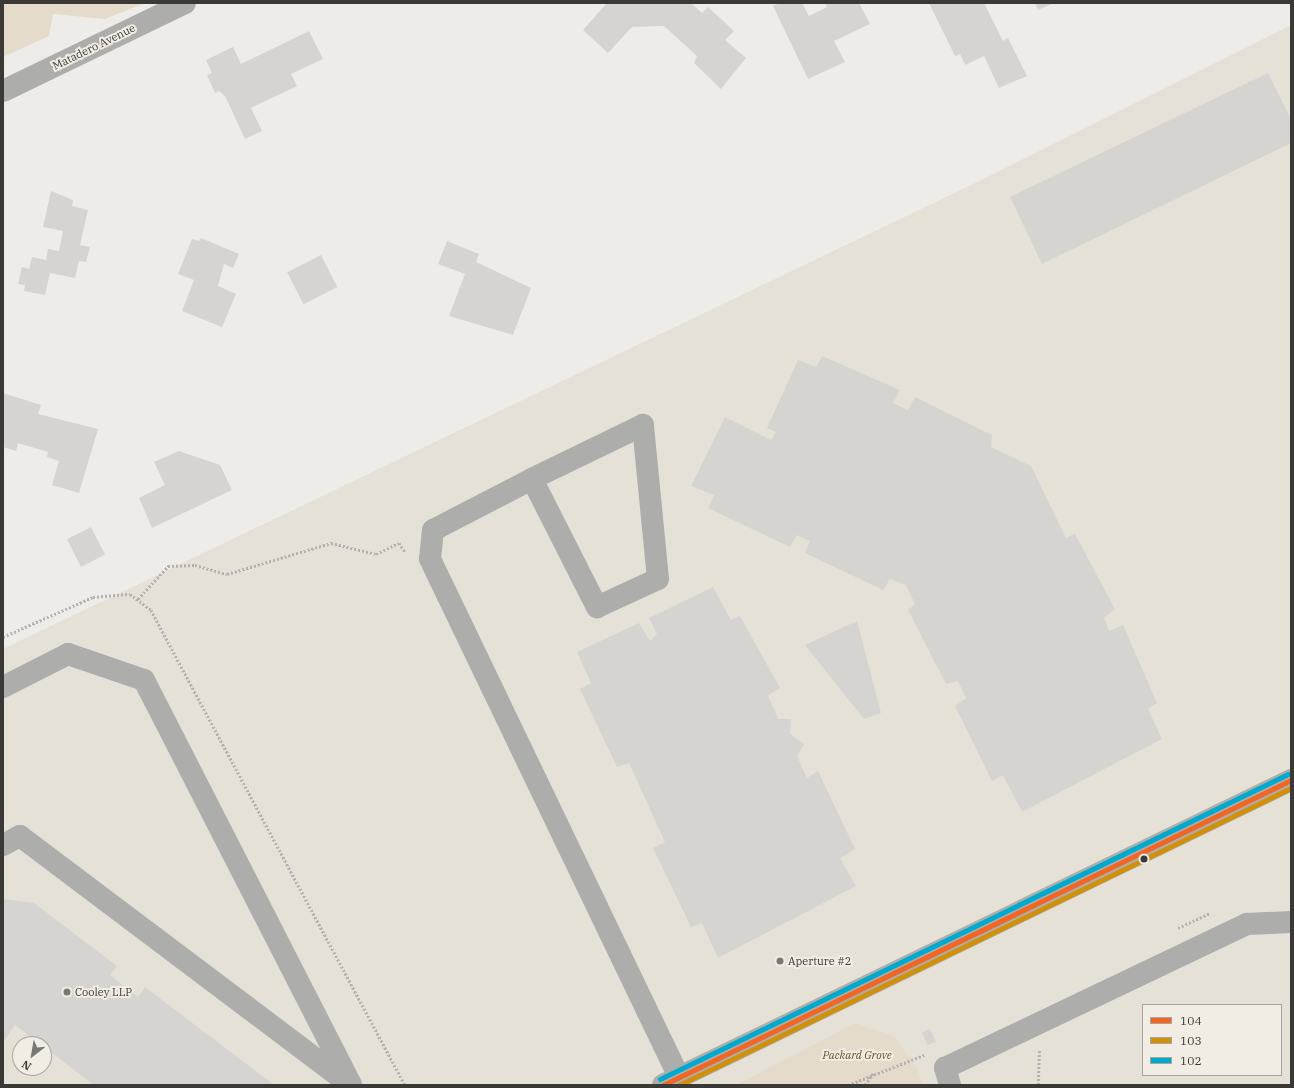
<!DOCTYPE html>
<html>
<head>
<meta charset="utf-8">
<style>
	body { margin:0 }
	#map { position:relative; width:1294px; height:1088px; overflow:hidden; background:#eeece8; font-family:"IBM Plex Serif",serif }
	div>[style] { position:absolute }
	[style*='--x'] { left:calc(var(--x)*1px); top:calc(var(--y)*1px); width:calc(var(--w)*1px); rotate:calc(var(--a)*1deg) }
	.built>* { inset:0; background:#e6e1d7 }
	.green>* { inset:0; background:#e5dbca }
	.building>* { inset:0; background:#d6d4d1; transform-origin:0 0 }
	.path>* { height:2.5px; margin-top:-1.25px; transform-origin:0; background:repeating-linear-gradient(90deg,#b2b0b0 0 2px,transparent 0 4px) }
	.minor>* { height:22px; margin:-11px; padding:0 11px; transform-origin:11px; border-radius:11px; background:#adaeac }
	.bus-1>* { height:5px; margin:-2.5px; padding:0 2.5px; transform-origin:2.5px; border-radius:2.5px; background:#f26522 }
	.bus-2>* { height:5px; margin:-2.5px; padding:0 2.5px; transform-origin:2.5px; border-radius:2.5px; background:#d1900b }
	.bus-3>* { height:5px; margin:-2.5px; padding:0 2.5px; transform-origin:2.5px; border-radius:2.5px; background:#00a9ce }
	.dots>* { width:11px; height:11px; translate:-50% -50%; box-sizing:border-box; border:2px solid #f1ede5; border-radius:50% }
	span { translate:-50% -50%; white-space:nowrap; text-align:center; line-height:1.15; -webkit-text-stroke:4px #f1ede5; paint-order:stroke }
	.street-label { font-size:11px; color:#3b3936 }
	.poi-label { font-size:11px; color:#3b3936 }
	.left { translate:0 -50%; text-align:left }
	.park-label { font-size:11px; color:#6b4f1c; font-style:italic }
	.frame { position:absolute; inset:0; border:4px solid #3b3936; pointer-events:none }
	.legend { position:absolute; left:1142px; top:1004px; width:140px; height:72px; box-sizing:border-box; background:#f1ede5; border:1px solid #a8a59f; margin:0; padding:5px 7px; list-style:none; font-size:12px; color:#3b3936 }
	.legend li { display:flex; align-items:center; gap:8px; height:20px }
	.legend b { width:20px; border:1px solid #a8a59f }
	.north { position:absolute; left:12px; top:1036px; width:40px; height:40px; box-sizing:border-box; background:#f1ede5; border:1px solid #a8a59f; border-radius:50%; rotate:211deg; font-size:11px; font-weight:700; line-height:16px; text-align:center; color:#3b3936 }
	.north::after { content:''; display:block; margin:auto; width:14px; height:18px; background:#7a7874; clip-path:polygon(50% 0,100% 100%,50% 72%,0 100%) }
</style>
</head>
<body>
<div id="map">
	<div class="built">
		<div style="clip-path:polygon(evenodd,1291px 25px,1291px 1085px,3px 1085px,3px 649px,971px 185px,1291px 25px,1143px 1005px,1281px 1005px,1281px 1075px,1143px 1075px,1143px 1005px,1291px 25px,20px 1044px,44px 1044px,44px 1068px,20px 1068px,20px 1044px)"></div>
	</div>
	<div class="green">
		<div style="clip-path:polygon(3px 3px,145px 3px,105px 19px,53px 14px,49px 36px,3px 57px)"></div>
		<div style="clip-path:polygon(855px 1023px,894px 1036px,917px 1068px,923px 1085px,736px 1085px)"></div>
	</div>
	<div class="building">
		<div style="clip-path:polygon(607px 3px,691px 3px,702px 13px,708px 7px,734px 31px,725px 40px,746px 58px,721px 89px,694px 63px,697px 56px,664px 26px,632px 27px,608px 53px,583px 30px)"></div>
		<div style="clip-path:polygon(780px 3px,802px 3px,809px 16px,827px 7px,825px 3px,859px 3px,870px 24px,834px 41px,845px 62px,808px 79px,773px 6px)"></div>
		<div style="clip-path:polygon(929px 3px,984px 3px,1003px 41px,1008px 38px,1027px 76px,999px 88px,984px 56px,965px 65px,960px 54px,955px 56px)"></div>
		<div style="clip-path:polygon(1035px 3px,1054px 3px,1038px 10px)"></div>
		<div style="clip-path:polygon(309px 31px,323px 59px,291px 74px,297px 86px,251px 108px,262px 131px,245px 139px,225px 96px,219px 91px,215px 93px,207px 75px,212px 73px,206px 60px,233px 47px,241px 64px)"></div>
		<div style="clip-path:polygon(1268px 73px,1291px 119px,1291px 143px,1042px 264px,1010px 197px)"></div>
		<div style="clip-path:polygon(51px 191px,73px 200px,72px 206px,88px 210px,80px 245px,90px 247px,86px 262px,79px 261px,75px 278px,50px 273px,45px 295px,24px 291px,25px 285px,18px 284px,22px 267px,29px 269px,32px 257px,46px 260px,48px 249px,59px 251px,63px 231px,43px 227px)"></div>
		<div style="clip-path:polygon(201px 238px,239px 254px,233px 268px,224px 264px,218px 286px,236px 294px,222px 327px,182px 311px,194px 280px,178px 274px,192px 239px,199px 241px)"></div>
		<div style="clip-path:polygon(447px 241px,479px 254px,476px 262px,531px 288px,513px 335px,449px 316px,465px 274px,438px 264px)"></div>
		<div style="left:321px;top:255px;width:36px;height:38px;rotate:63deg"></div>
		<div style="clip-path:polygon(822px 356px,900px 390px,893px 403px,908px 410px,915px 397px,992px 435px,991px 447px,1031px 466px,1066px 538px,1075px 534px,1115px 609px,1104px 618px,1109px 631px,1123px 625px,1157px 703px,1148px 709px,1162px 739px,1022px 812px,1003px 775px,992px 781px,955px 706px,966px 698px,958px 681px,946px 684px,908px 610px,915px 604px,906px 585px,890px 579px,883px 590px,805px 553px,810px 541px,797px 535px,790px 547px,708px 508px,714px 495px,691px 486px,725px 417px,771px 440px,776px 432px,767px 428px,798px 360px,816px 367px)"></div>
		<div style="clip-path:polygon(3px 393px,41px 405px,38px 414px,98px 429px,79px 493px,52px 485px,59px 461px,47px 457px,48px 452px,18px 443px,16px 451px,3px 447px)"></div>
		<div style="clip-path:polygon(179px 451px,220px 465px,232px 490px,152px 528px,139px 498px,165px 485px,154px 462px)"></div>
		<div style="left:91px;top:527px;width:31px;height:27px;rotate:63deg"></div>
		<div style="clip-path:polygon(713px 587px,731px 620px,740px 616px,780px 688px,768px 695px,778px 719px,791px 719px,790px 734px,804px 744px,797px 756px,807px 778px,818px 771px,855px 849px,840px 858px,856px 886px,718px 958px,702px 923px,691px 927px,653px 848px,665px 842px,629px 763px,617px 767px,580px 689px,591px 683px,577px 652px,639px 623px,650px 641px,657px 634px,649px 618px)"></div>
		<div style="clip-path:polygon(857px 621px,881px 713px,864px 719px,805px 645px)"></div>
		<div style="clip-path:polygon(3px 899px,34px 903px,117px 966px,110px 975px,138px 997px,145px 987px,274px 1085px,94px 1085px,15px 1025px,3px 1042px)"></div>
		<div style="left:930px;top:1029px;width:14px;height:9px;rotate:65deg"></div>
	</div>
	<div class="path">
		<div style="--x:138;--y:599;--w:45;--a:-47.7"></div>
		<div style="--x:168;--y:566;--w:27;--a:-2"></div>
		<div style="--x:195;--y:565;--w:33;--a:16"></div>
		<div style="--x:227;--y:574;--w:109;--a:-16.6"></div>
		<div style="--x:331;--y:543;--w:46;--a:13.7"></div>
		<div style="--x:376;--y:554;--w:25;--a:-26"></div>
		<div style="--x:399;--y:543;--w:11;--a:56"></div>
		<div style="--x:3;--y:637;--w:98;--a:-24"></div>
		<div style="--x:93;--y:597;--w:37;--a:-5"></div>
		<div style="--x:130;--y:594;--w:26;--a:37"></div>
		<div style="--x:151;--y:610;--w:539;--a:61.86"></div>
		<div style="--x:1178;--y:928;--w:35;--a:-25"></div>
		<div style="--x:848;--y:1085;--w:82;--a:-21.5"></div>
		<div style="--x:865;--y:1085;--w:14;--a:-56"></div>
		<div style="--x:1038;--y:1085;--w:35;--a:-88"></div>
	</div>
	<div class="minor">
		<div style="--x:3;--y:91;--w:202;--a:-25.8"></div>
		<div style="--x:532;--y:479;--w:144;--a:63.1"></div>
		<div style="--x:597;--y:607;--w:67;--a:-24.7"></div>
		<div style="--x:658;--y:579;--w:155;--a:-95.6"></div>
		<div style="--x:643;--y:425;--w:123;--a:154.1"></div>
		<div style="--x:532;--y:479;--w:111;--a:152.7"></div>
		<div style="--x:433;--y:530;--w:29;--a:96"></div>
		<div style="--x:430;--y:559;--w:575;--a:64.33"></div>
		<div style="--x:3;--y:687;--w:73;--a:-26.9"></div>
		<div style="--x:68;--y:654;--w:80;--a:18.9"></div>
		<div style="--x:144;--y:680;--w:455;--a:62.9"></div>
		<div style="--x:3;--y:845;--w:19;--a:-28"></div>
		<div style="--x:20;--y:836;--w:408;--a:37"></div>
		<div style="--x:663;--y:1085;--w:698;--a:-25.9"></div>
		<div style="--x:950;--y:1085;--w:18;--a:-106"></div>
		<div style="--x:945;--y:1068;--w:335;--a:-25.5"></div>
		<div style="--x:1247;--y:924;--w:44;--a:-2.6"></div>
	</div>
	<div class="bus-1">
		<div style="--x:663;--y:1085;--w:698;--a:-25.9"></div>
	</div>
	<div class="bus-2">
		<div style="--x:679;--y:1085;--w:680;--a:-25.89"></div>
	</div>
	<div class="bus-3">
		<div style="--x:660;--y:1079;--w:698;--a:-25.9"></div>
	</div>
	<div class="dots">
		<div style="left:1144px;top:859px;background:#3b3936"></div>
		<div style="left:780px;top:961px;background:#7a7874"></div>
		<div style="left:67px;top:992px;background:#7a7874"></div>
	</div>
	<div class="street-label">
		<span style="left:94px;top:47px;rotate:-26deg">Matadero Avenue</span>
	</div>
	<div class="poi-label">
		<span class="left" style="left:788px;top:961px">Aperture #2</span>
		<span class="left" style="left:75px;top:992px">Cooley LLP</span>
	</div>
	<div class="park-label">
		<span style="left:857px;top:1055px">Packard Grove</span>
	</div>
	<div class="frame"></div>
	<ul class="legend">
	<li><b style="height:5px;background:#f26522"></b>104</li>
	<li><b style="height:5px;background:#d1900b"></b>103</li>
	<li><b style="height:5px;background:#00a9ce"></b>102</li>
	</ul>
	<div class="north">N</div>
</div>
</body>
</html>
